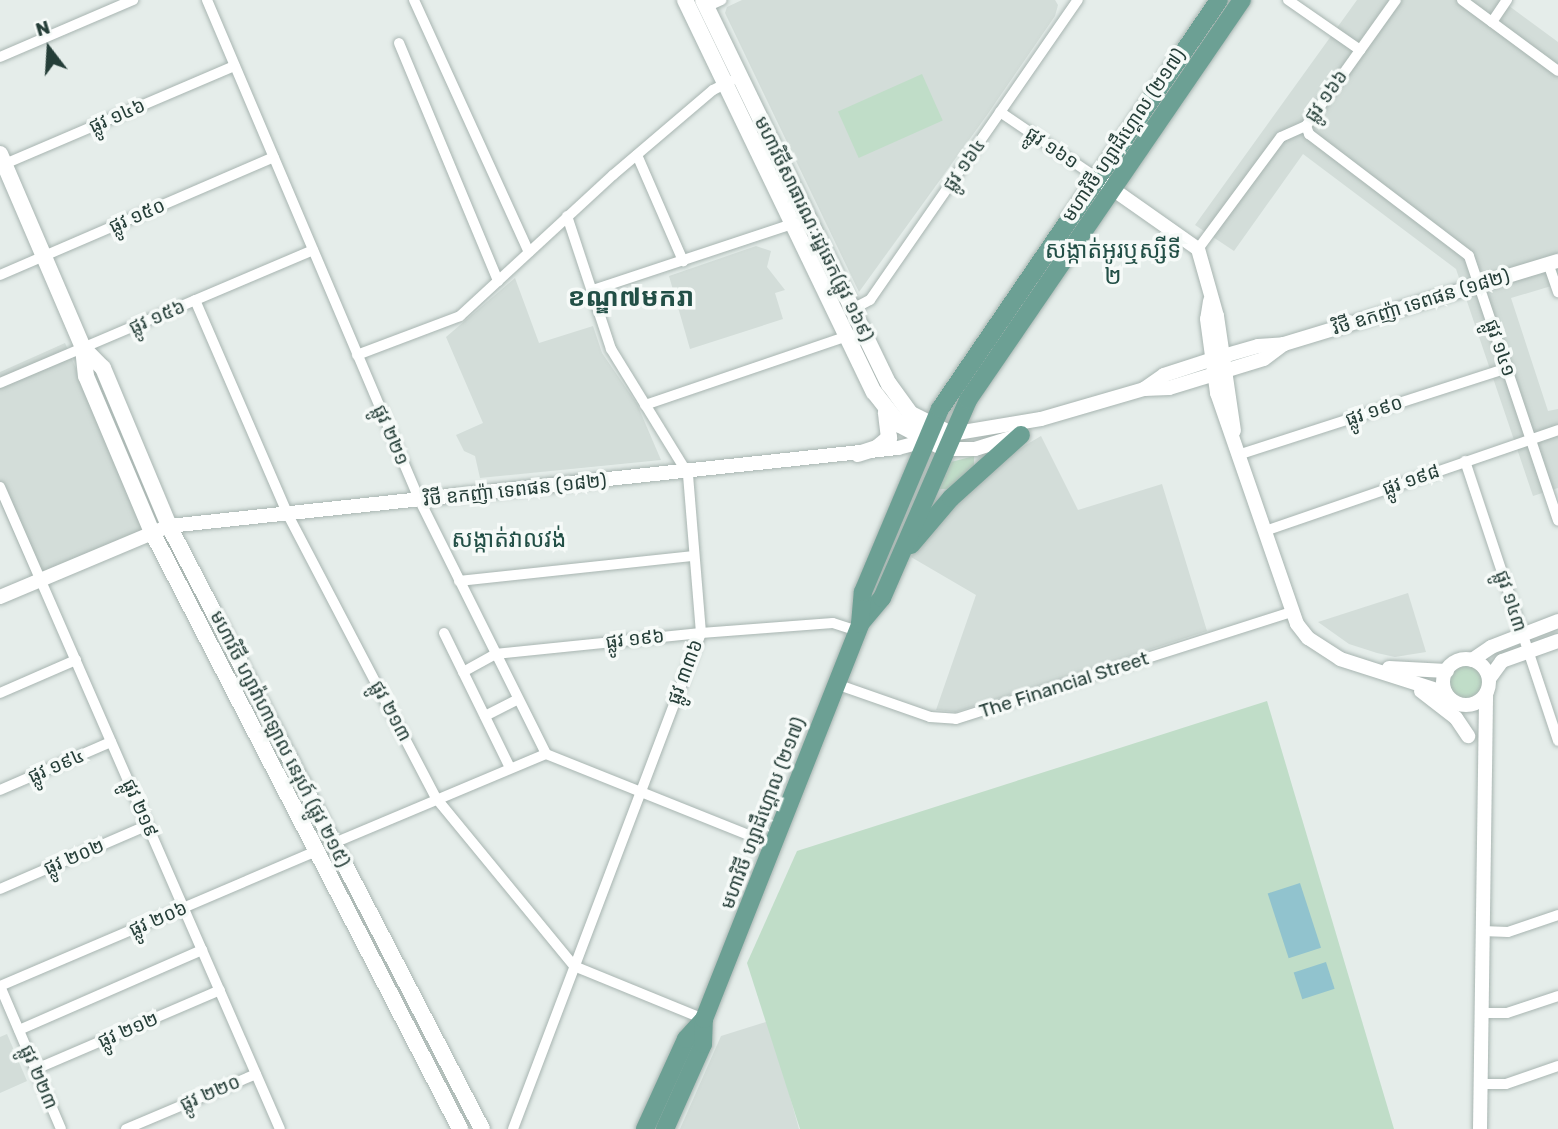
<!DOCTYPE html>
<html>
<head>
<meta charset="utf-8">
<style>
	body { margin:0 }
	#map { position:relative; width:1558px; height:1129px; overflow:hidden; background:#e5edea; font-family:Rubik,"Noto Sans Khmer",sans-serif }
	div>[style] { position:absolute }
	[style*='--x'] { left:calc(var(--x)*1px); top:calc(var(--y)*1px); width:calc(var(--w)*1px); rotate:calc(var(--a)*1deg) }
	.built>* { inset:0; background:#d3ddd9 }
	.green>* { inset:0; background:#c0ddc8; transform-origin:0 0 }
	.round { border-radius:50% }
	.water>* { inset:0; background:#91c3ce; transform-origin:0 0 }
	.roads { filter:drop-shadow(0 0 2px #a8b5b1) drop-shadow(0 0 2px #a8b5b1) }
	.minor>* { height:10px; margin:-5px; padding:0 5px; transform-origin:5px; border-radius:5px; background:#fff }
	.tertiary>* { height:14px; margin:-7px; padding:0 7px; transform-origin:7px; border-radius:7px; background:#fff }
	.tertiary>.ring { margin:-7px; padding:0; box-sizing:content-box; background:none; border:14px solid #fff; border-radius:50% }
	.secondary>* { height:16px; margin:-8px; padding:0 8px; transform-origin:8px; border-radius:8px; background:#fff }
	.primary>* { height:18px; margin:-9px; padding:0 9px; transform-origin:9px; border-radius:9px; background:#6ca094 }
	span { translate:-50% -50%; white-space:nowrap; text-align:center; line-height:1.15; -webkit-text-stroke:7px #f6faf8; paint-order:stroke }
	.street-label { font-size:19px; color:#253e38 }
	.quarter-label { font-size:23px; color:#224f46 }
	.district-label { font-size:26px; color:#224f46; font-weight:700 }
	.north { position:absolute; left:14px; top:14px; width:70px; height:70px; -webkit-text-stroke:5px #f6faf8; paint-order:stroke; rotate:343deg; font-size:19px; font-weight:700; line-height:28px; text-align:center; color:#253e38 }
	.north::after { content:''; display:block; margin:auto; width:24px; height:32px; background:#253e38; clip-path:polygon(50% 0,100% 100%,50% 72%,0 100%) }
</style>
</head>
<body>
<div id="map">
	<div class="built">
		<div style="clip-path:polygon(742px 0,1055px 0,1058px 5px,1055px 16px,987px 115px,859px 292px,725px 13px,727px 7px)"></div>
		<div style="clip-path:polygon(1357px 0,1501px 0,1558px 42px,1558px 284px,1511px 298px,1548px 411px,1558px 409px,1558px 488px,1533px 496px,1456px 269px,1303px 154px,1234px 251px,1195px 225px)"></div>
		<div style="clip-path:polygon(756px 246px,771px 251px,767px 267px,785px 290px,775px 293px,783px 319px,690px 349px,669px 276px)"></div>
		<div style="clip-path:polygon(515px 278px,539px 343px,593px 326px,602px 353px,637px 404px,661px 460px,480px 478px,475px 456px,464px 451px,456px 435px,483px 423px,446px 337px)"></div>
		<div style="clip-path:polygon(65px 343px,149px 539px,38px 588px,0 502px,0 372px)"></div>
		<div style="clip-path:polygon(1041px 436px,1078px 510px,1162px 484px,1207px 631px,956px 712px,936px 710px,976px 595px,911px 557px,937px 521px,1002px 459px)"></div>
		<div style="clip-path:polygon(1408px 593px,1426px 652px,1395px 657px,1377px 653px,1349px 644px,1318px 622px)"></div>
		<div style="clip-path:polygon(769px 1021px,799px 1129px,680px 1129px,721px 1036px)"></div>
		<div style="clip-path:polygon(7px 1034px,27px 1081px,0 1093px,0 1037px)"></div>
	</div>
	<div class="green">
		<div style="left:922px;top:74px;width:51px;height:92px;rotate:66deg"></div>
		<div style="clip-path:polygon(974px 456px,974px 469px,949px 489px,937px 489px,947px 463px)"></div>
		<div class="round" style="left:1446px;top:663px;width:36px;height:36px"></div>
		<div style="clip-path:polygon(1267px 701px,1394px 1129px,800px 1129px,747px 963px,797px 851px)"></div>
	</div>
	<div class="water">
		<div style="left:1300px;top:883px;width:68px;height:34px;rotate:72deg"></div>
		<div style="left:1326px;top:962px;width:28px;height:34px;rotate:72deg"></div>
	</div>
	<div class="roads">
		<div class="minor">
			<div style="--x:207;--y:0;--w:542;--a:66.98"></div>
			<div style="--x:419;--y:499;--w:285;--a:63.5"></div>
			<div style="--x:546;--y:754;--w:245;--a:21.8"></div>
			<div style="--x:414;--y:0;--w:277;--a:65.5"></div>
			<div style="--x:1288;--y:0;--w:88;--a:34.8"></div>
			<div style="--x:1462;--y:0;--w:119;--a:36.5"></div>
			<div style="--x:706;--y:7;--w:17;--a:-24"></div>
			<div style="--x:1492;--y:22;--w:27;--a:-56"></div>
			<div style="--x:399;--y:43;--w:258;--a:67.4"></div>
			<div style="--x:0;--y:57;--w:145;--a:-23.2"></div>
			<div style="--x:1000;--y:112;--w:117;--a:34.2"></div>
			<div style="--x:1306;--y:126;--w:9;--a:69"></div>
			<div style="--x:1309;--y:134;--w:201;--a:37.3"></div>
			<div style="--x:1469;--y:256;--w:279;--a:71.4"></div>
			<div style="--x:637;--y:155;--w:116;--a:66.5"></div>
			<div style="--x:0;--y:166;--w:255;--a:-23.1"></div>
			<div style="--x:1198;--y:249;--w:139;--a:-53.5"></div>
			<div style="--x:1281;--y:137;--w:27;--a:-24"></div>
			<div style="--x:1306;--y:126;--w:155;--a:-54.5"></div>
			<div style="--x:1548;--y:263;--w:31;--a:71"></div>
			<div style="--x:0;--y:275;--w:298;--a:-23.3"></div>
			<div style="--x:593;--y:290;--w:217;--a:-18.3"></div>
			<div style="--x:195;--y:300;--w:232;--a:66.6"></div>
			<div style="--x:287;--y:513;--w:322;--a:62.4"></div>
			<div style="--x:436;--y:798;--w:217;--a:50.6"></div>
			<div style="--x:574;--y:966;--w:140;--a:22.2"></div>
			<div style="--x:849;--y:311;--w:24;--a:-28"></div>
			<div style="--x:870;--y:300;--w:365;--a:-55.3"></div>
			<div style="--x:357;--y:355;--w:110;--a:-20.7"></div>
			<div style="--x:460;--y:316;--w:208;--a:-42.7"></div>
			<div style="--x:613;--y:175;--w:131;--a:-40.4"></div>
			<div style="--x:713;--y:90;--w:20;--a:-27"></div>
			<div style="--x:0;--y:383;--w:340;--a:-23"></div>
			<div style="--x:645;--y:405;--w:218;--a:-18.8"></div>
			<div style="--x:1241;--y:454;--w:280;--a:-17.9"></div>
			<div style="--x:1465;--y:461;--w:295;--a:71.6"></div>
			<div style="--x:0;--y:487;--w:700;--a:66.44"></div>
			<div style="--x:1265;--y:531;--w:310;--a:-19"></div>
			<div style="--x:459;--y:581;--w:236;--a:-6.1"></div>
			<div style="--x:444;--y:633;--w:150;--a:63.9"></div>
			<div style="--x:463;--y:672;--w:37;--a:-29"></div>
			<div style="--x:495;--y:654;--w:207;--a:-5.8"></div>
			<div style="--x:701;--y:633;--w:132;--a:-4.3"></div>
			<div style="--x:833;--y:623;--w:25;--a:18"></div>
			<div style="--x:836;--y:684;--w:100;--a:19.3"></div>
			<div style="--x:930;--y:717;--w:26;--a:4"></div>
			<div style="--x:956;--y:719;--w:352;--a:-17.7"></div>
			<div style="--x:0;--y:693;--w:83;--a:-23.5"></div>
			<div style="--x:485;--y:716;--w:37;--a:-27"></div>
			<div style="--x:0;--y:790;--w:121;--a:-23.4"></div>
			<div style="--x:334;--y:843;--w:230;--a:-22.8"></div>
			<div style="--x:0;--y:889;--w:161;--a:-23.4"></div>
			<div style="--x:1482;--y:931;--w:26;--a:2"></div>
			<div style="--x:1508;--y:932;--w:53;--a:-18.8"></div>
			<div style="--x:0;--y:986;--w:345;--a:-23.1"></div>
			<div style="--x:0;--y:986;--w:155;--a:66.9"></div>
			<div style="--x:1481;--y:1013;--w:26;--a:0"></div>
			<div style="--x:1507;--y:1013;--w:54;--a:-18.4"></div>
			<div style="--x:19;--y:1030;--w:200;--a:-23.6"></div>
			<div style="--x:36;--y:1069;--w:200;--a:-23.2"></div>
			<div style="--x:1481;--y:1084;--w:25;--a:0"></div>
			<div style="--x:1506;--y:1084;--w:55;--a:-19.1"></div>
			<div style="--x:126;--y:1129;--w:141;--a:-22.9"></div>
			<div style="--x:513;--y:1129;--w:530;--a:-69.24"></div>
			<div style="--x:701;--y:633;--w:160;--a:-94.7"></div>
			<div style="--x:688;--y:474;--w:147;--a:-121.6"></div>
			<div style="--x:611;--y:349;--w:140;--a:-108.3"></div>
		</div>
		<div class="tertiary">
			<div style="--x:1104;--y:183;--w:115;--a:35.1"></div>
			<div style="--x:1198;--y:249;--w:70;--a:74.2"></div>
			<div style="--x:1217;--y:316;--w:116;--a:81.6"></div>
			<div style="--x:1210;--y:301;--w:18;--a:99"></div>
			<div style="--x:1207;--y:319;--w:75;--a:82.3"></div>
			<div style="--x:1217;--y:393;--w:244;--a:70.9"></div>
			<div style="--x:1297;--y:624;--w:18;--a:52"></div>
			<div style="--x:1308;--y:638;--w:38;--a:33"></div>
			<div style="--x:1340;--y:659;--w:111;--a:17.8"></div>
			<div style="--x:1144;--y:389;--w:24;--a:-35"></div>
			<div style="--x:1164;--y:375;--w:52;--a:-18.1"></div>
			<div style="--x:1213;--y:359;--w:47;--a:-16.1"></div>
			<div style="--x:1258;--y:346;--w:26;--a:-4"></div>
			<div style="--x:1284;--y:344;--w:286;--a:-16.9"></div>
			<div style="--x:945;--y:449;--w:30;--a:0"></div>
			<div style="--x:975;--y:449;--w:44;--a:-17.2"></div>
			<div style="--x:0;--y:597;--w:183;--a:-22.8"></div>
			<div style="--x:169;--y:526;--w:733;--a:-6.11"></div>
			<div style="--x:898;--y:448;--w:55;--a:-14.8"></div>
			<div style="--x:951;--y:434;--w:91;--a:-9.5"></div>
			<div style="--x:1041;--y:419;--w:107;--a:-16.2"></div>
			<div style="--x:1144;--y:389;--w:25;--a:-2"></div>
			<div style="--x:1169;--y:388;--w:99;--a:-17"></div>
			<div style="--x:1264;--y:359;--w:25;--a:-37"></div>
			<div class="ring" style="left:1443px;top:659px;width:32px;height:32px"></div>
			<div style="--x:1472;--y:660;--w:23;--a:-34"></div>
			<div style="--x:1491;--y:647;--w:72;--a:-21.2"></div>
			<div style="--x:1389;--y:668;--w:58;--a:3"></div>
			<div style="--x:1489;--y:679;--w:22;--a:-54"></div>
			<div style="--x:1502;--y:661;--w:59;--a:-19.7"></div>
			<div style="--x:1421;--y:691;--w:44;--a:37.6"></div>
			<div style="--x:1456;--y:718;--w:22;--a:56"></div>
			<div style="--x:1480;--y:1129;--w:435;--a:-89.2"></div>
		</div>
		<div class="secondary">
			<div style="--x:685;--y:0;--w:435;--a:64.3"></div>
			<div style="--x:874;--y:392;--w:42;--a:51.8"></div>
			<div style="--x:900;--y:425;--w:51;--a:28.1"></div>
			<div style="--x:703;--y:0;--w:427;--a:64.2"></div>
			<div style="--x:889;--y:384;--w:37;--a:54"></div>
			<div style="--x:911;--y:414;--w:45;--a:26.6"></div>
			<div style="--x:0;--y:154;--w:211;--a:66.8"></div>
			<div style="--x:83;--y:348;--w:28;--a:84"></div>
			<div style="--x:86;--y:376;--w:169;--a:67.1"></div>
			<div style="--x:152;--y:532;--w:672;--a:62.71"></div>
			<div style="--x:83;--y:348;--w:28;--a:45"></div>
			<div style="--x:103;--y:368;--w:171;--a:67.3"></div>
			<div style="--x:169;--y:526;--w:679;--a:62.57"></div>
			<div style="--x:858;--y:454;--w:20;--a:-18"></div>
			<div style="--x:877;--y:448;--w:16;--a:-40"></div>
			<div style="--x:889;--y:438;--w:26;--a:-97"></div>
		</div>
		<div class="primary">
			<div style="--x:911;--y:545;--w:62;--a:-49.6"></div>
			<div style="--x:951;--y:498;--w:94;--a:-42"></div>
			<div style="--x:860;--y:624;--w:34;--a:-50"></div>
			<div style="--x:882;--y:598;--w:216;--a:-66.5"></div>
			<div style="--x:968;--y:400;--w:485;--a:-55.6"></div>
			<div style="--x:645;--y:1129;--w:99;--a:-65.5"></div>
			<div style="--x:686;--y:1039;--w:27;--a:-48"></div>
			<div style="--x:665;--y:1129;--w:93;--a:-65.9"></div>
			<div style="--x:703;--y:1044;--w:25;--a:-88"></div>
			<div style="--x:704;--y:1019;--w:425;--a:-68.4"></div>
			<div style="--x:860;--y:624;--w:32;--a:-85"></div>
			<div style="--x:863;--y:592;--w:199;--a:-67.2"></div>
			<div style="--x:940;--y:409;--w:495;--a:-55.7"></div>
		</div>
	</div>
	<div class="street-label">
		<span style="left:1326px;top:96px;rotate:-54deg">ផ្លូវ ១៦៦</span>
		<span style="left:117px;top:116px;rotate:-23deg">ផ្លូវ ១៤៦</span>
		<span style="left:1124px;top:135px;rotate:-56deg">មហាវិថី ហ្សាដឹហ្គោល (២១៧)</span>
		<span style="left:1052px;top:148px;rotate:34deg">ផ្លូវ ១៦១</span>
		<span style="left:964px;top:165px;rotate:-55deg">ផ្លូវ ១៦៤</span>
		<span style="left:137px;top:216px;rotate:-23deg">ផ្លូវ ១៥០</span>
		<span style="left:814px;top:229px;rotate:64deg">មហាវិថីសាធារណៈរដ្ឋឆេក(ផ្លូវ ១៦៩)</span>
		<span style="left:1421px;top:302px;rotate:-17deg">វិថី ឧកញ៉ា ទេពផន (១៨២)</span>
		<span style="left:157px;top:317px;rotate:-23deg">ផ្លូវ ១៥៦</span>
		<span style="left:1500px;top:348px;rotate:71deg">ផ្លូវ ១៤១</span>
		<span style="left:1374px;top:411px;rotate:-18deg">ផ្លូវ ១៩០</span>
		<span style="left:391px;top:435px;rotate:67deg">ផ្លូវ ២២១</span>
		<span style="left:1411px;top:480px;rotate:-19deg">ផ្លូវ ១៩៨</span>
		<span style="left:515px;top:490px;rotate:-6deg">វិថី ឧកញ៉ា ទេពផន (១៨២)</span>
		<span style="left:1511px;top:601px;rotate:72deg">ផ្លូវ ១៤៣</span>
		<span style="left:635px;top:639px;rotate:-6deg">ផ្លូវ ១៩៦</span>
		<span style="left:685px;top:672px;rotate:-69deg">ផ្លូវ ៣៣៦</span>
		<span style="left:1064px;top:685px;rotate:-18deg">The Financial Street</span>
		<span style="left:391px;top:711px;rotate:62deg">ផ្លូវ ២១៣</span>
		<span style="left:280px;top:739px;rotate:63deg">មហាវិថី ហ្សាវ៉ាហាឡាល នេរុហ៍ (ផ្លូវ ២១៥)</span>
		<span style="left:56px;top:766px;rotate:-23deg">ផ្លូវ ១៩៤</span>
		<span style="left:140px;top:808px;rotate:66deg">ផ្លូវ ២១៩</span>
		<span style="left:763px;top:813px;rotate:-69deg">មហាវិថី ហ្សាដឹហ្គោល (២១៧)</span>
		<span style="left:74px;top:857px;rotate:-23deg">ផ្លូវ ២០២</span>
		<span style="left:158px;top:919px;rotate:-23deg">ផ្លូវ ២០៦</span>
		<span style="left:128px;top:1030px;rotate:-23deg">ផ្លូវ ២១២</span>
		<span style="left:39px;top:1077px;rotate:67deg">ផ្លូវ ២២៣</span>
		<span style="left:210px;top:1093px;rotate:-23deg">ផ្លូវ ២២០</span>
	</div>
	<div class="quarter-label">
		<span style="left:1113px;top:263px">សង្កាត់អូរឬស្សីទី<br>២</span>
		<span style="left:509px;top:539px">សង្កាត់វាលវង់</span>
	</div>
	<div class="district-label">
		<span style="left:631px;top:298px">ខណ្ឌ៧មករា</span>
	</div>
	<div class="north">N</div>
</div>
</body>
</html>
